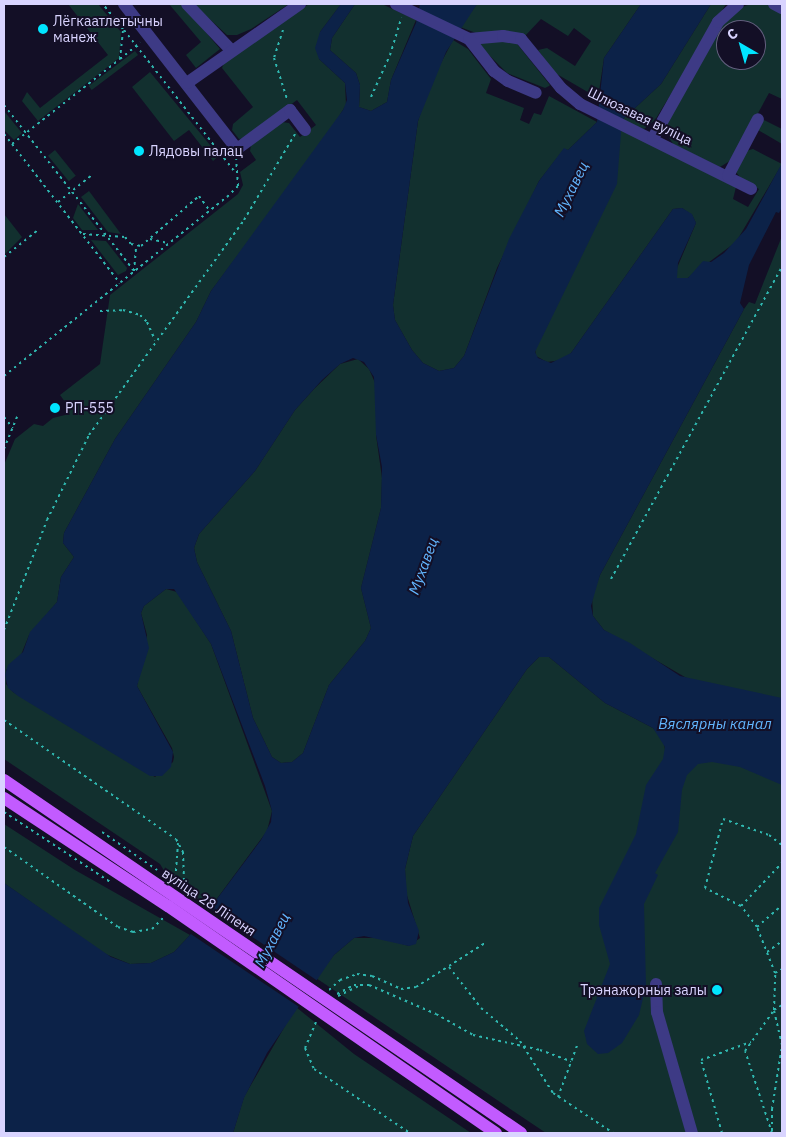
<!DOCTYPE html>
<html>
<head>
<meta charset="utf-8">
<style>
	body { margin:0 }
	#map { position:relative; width:786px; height:1137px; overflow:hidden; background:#130f26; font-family:"IBM Plex Sans",sans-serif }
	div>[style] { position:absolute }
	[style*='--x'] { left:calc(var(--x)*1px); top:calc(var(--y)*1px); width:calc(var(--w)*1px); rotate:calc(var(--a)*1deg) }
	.green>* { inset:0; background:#12302f; transform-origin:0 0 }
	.water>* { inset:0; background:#0c2248 }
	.pier>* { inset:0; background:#130f26; transform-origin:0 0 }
	.path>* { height:2px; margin-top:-1px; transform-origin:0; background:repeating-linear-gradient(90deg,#2fb8b0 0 2.5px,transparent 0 6.5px) }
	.minor>* { height:12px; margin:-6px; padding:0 6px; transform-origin:6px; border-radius:6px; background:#3d3a85 }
	.major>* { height:12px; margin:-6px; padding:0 6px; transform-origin:6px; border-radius:6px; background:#c25bff }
	.dots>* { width:14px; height:14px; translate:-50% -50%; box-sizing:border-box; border:2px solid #130f26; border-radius:50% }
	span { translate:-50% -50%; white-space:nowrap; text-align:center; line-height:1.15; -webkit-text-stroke:4px #130f26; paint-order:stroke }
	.poi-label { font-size:14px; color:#d9d4ff }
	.left { translate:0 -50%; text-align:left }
	.right { translate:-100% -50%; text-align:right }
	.street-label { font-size:14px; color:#d9d4ff }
	.water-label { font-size:15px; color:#62b6ff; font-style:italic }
	.frame { position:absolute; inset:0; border:5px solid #d9d4ff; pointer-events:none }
	.north { position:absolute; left:716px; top:20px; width:50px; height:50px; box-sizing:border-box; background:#130f26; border:1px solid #625e7d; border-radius:50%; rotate:322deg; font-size:14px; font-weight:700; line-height:20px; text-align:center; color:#d9d4ff }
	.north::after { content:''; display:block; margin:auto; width:18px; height:22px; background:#00e5ff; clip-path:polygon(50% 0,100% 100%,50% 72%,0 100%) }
</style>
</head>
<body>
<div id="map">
	<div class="green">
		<div style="clip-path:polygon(68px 4px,98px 4px,121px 32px,119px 58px,38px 121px,22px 101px,27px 92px,40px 108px,108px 55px)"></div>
		<div style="clip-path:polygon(169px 4px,182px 4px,220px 49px,196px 68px,186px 55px,201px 42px)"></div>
		<div style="clip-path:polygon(193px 4px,289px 4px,251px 29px,237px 35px,227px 35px)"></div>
		<div style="clip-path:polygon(309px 4px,341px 4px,320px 32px,319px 59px,345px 83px,346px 105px,326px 137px,211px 291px,196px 322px,115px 439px,64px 533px,63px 543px,74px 557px,61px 577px,57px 602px,29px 635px,21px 655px,6px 670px,6px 684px,13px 692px,155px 777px,173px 762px,174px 757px,172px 748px,137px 686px,147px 635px,141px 613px,144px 606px,166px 589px,177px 592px,211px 644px,272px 811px,267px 831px,210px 908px,168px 877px,160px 864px,4px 759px,4px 465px,15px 439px,34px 424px,43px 426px,53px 418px,65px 415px,68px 406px,60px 395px,100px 364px,110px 295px,238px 194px,243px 185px,240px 172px,256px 160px,250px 151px,251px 145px,282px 122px,289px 123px,300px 137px,316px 125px,297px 100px,246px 138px,239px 139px,232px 130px,233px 124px,253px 107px,222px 68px,224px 63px)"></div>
		<div style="clip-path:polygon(355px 4px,382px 4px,416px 20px,391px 80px,387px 102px,371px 111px,359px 107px,360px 85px,356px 73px,330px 50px,332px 38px)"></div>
		<div style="clip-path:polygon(477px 4px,641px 4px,604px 58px,598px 98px,555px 73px,538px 50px,547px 48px,575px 66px,591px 41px,574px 28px,568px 36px,541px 19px,525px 36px,476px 33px,460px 27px)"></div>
		<div style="clip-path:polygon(711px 4px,726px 4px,655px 120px,644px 129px,630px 125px,623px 119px,661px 84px)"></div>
		<div style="clip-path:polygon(evenodd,751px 4px,767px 4px,782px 12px,782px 99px,769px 93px,733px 159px,720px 167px,674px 145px,667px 135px,665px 124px,716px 32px,739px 8px,751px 4px,726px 30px,756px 30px,756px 60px,726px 60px,726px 30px)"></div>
		<div style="clip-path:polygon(453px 40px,468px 49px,491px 79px,486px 93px,524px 108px,520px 120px,529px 124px,534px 113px,541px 115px,549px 96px,597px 122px,568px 150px,564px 149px,539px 181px,497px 268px,464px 356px,454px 368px,439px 371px,423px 363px,412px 350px,395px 320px,393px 305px,418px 121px,431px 82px)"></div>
		<div style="clip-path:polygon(514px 40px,550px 85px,549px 86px,545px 88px,507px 73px,480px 46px,480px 43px)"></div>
		<div style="left:135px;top:51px;width:5px;height:58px;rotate:53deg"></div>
		<div style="clip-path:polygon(150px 72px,219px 156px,213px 161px,189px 130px,174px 141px,132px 87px)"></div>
		<div style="clip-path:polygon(4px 111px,22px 133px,14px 140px,4px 130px)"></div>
		<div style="clip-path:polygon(764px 120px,782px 129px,782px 144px,758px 130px)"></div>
		<div style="clip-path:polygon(621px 129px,736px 187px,733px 199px,748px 207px,759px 189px,742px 180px,736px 172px,746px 151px,753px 149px,782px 164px,736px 242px,685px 280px,677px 278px,677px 268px,696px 223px,692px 215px,682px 208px,673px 209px,571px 353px,562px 360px,547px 362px,536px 356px,535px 349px)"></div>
		<div style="left:55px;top:150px;width:33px;height:9px;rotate:51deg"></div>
		<div style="clip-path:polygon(89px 191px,121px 234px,108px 232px,81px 197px)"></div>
		<div style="clip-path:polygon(78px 204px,98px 230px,82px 230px,73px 218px)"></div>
		<div style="clip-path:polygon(4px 214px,22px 237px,4px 255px)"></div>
		<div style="clip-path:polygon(782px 236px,782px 1133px,546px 1133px,316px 978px,334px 955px,354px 938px,381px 938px,409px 946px,420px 938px,406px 892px,405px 869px,413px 836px,527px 669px,539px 657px,549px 657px,605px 703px,653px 728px,664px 741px,665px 750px,690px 680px,604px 630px,593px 616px,592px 596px,600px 575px,744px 309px,749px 302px,755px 304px)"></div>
		<div style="clip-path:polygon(91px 240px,106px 241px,127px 268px,126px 271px,118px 275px)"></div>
		<div style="clip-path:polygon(358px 359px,369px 369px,376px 385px,376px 435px,382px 478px,381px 508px,361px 588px,371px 628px,365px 641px,329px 685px,303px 753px,292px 762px,281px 763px,272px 757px,253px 718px,231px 631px,197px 562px,194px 548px,199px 534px,255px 471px,295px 410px,315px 388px,340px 364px)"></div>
		<div style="clip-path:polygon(4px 824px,75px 870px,190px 935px,174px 952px,151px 963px,130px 964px,103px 953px,4px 883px)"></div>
		<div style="clip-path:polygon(296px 1007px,354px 1054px,471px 1133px,233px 1133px,244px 1097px)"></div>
	</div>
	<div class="water">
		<div style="clip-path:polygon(evenodd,341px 4px,355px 4px,332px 38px,330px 50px,356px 73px,360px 85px,359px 107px,371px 111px,387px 102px,391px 80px,416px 23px,420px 4px,477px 4px,446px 52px,418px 121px,393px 305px,395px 320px,412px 350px,423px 363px,439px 371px,454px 368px,464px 356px,509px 239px,539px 181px,564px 148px,568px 150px,597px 122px,604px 58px,641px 4px,711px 4px,661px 84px,622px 120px,617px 184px,535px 352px,538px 358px,551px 363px,571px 353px,673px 209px,682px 208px,692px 214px,696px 223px,678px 263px,677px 278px,688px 278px,703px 261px,711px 262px,724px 253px,746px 229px,782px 163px,782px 207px,779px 213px,776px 212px,749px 265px,740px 303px,744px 309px,600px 575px,591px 606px,593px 616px,604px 630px,630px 643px,680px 676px,782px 698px,782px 785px,740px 767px,712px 762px,698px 764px,687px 775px,682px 790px,678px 832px,655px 873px,658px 875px,644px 904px,646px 986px,639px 1015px,622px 1043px,608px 1053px,598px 1054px,587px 1044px,584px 1031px,610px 964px,599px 925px,599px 908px,636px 834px,646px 785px,663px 759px,665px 747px,653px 728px,605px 703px,549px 657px,539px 657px,527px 669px,413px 836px,405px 869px,408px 903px,419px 931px,416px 944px,409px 946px,364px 936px,354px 938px,334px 955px,267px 1053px,244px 1098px,233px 1133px,4px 1133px,4px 883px,111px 957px,130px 964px,151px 963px,174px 952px,190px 935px,261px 840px,271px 822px,272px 811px,265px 786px,211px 644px,174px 589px,166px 589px,144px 606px,141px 613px,149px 648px,137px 686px,173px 752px,171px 767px,162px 776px,150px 776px,18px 696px,8px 688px,5px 675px,8px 665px,23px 652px,30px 632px,57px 602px,61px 577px,74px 557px,63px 543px,64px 533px,115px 439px,196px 322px,211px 291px,343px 110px,347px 100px,345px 83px,319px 59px,315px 48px,320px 32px,341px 4px,353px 358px,364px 362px,374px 377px,376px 435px,382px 467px,381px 508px,361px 588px,371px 628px,365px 641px,329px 685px,303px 753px,292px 762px,281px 763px,272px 757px,253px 718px,231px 631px,197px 562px,194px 548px,199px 534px,255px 471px,295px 410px,322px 380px,340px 364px,353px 358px)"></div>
	</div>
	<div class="pier">
		<div style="left:208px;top:907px;width:132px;height:32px;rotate:34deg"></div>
	</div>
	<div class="path">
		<div style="--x:124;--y:30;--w:180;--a:52"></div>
		<div style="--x:283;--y:30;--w:29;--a:108"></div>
		<div style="--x:274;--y:58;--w:43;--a:72.4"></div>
		<div style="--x:120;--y:59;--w:26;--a:-39"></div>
		<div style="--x:371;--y:97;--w:46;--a:-65.7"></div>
		<div style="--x:390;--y:55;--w:39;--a:-73"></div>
		<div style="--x:4;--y:105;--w:211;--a:51.9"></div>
		<div style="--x:4;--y:134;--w:13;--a:51"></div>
		<div style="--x:12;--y:144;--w:137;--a:-38.2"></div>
		<div style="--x:120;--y:59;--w:30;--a:-84"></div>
		<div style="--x:123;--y:29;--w:32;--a:-129"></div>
		<div style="--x:12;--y:144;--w:176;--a:52.2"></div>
		<div style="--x:58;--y:202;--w:43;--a:-38.5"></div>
		<div style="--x:83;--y:234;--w:42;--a:4.1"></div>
		<div style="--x:125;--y:237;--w:9;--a:49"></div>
		<div style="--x:131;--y:244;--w:10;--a:11"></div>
		<div style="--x:141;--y:246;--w:77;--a:-40.8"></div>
		<div style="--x:199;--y:196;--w:19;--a:54"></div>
		<div style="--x:150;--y:239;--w:17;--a:13"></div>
		<div style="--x:4;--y:257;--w:43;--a:-38.5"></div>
		<div style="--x:134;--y:271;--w:24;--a:-85"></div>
		<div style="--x:100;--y:311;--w:23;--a:-2"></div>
		<div style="--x:123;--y:310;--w:18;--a:16"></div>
		<div style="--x:140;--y:315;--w:10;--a:45"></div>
		<div style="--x:147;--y:322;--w:20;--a:66"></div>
		<div style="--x:4;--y:376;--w:286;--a:-38.8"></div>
		<div style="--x:227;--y:197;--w:16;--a:-45"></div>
		<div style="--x:238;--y:186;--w:27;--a:-94"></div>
		<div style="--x:4;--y:417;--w:14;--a:51"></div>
		<div style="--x:4;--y:449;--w:35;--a:-68"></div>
		<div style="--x:611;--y:579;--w:356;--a:-61.3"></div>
		<div style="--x:4;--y:630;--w:118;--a:-68.6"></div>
		<div style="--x:47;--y:520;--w:95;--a:-63.7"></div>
		<div style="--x:89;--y:435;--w:265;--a:-54.2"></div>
		<div style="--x:244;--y:220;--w:100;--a:-59.3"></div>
		<div style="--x:4;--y:720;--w:209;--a:34.7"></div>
		<div style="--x:176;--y:839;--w:15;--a:62"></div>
		<div style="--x:183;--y:852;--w:37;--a:88"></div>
		<div style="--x:4;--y:812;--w:127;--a:33.4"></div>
		<div style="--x:102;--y:832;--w:67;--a:34.6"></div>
		<div style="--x:4;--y:847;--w:139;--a:35.1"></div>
		<div style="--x:118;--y:927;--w:16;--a:18"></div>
		<div style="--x:133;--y:932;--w:19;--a:-9"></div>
		<div style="--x:152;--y:929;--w:18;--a:-45"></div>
		<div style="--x:175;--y:884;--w:41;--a:-85.8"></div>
		<div style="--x:741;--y:906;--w:59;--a:-46.4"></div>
		<div style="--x:757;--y:927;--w:33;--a:-41"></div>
		<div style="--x:767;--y:952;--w:19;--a:-36"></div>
		<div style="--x:449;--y:967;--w:52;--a:52"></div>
		<div style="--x:481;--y:1008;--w:51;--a:40.2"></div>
		<div style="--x:520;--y:1041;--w:62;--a:57.6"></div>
		<div style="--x:553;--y:1093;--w:72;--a:33.7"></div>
		<div style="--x:775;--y:973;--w:8;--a:-30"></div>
		<div style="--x:329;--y:990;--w:15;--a:-42"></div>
		<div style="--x:340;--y:980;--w:18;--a:-19"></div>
		<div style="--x:357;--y:974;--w:15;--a:8"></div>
		<div style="--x:372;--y:976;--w:32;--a:24"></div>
		<div style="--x:401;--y:989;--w:15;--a:-8"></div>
		<div style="--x:416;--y:987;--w:82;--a:-32.5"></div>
		<div style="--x:337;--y:994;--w:19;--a:-28"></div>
		<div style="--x:354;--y:985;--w:15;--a:0"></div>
		<div style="--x:369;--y:985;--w:73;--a:23.4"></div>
		<div style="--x:436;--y:1014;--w:43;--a:29.6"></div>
		<div style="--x:473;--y:1035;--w:69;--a:12.6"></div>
		<div style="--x:540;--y:1050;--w:33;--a:20"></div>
		<div style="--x:338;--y:996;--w:25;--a:-26"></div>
		<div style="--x:316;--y:1022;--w:28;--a:113"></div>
		<div style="--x:305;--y:1048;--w:23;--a:67"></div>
		<div style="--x:314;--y:1069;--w:115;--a:33.7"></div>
		<div style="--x:558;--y:1097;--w:58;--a:-69.7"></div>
		<div style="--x:772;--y:1131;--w:22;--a:-90"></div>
		<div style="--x:772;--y:1109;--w:65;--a:-81.1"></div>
		<div style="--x:782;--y:1045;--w:36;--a:-103"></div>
		<div style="--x:774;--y:1010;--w:9;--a:-32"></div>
		<div style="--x:722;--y:1133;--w:76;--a:-106"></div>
		<div style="--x:701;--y:1060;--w:53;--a:-19.8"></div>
		<div style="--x:772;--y:1133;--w:86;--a:-108.2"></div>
		<div style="--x:745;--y:1051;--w:50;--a:-54.7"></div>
		<div style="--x:774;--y:1010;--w:37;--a:-88"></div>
		<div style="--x:775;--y:973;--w:49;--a:-111.4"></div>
		<div style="--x:757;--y:927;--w:26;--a:-127"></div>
		<div style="--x:741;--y:906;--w:40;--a:-153.4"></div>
		<div style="--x:705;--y:888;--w:71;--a:-75.4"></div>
		<div style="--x:723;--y:819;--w:49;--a:19.2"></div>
		<div style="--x:769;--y:835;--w:16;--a:38"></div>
	</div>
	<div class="minor">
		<div style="--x:124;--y:4;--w:184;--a:52.1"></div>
		<div style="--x:237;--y:149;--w:66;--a:-36.3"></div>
		<div style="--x:290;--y:110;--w:25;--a:53"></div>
		<div style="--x:187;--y:4;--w:64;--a:46.3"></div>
		<div style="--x:396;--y:4;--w:81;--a:25.6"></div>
		<div style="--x:469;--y:39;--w:34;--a:-5"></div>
		<div style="--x:503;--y:36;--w:18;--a:9"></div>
		<div style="--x:521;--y:39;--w:63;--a:50.8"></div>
		<div style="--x:561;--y:88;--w:25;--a:40"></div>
		<div style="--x:580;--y:104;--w:191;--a:26.4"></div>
		<div style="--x:774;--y:4;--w:9;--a:27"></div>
		<div style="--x:469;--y:39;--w:41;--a:52"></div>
		<div style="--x:494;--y:71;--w:17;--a:36"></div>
		<div style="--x:508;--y:81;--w:30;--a:23"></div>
		<div style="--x:187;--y:83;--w:138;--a:-35"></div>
		<div style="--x:653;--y:138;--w:133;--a:-60.7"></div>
		<div style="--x:718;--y:22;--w:27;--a:-42"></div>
		<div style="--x:728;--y:176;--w:64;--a:-62.2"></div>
		<div style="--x:656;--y:984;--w:28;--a:88"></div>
		<div style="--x:657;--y:1012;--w:126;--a:73.9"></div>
	</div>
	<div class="major">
		<div style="--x:4;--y:780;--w:626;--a:34.32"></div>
		<div style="--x:4;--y:798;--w:196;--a:33.4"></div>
		<div style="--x:168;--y:906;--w:399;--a:34.7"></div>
	</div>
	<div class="dots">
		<div style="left:43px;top:29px;background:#00e5ff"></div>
		<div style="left:139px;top:151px;background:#00e5ff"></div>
		<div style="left:55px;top:408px;background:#00e5ff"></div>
		<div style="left:717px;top:990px;background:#00e5ff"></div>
	</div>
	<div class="poi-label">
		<span class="left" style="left:53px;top:29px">Лёгкаатлетычны<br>манеж</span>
		<span class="left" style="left:149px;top:151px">Лядовы палац</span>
		<span class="left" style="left:65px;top:408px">РП-555</span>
		<span class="right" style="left:707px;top:990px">Трэнажорныя залы</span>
	</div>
	<div class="street-label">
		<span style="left:640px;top:116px;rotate:26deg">Шлюзавая вуліца</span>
		<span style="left:209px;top:902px;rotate:34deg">вуліца 28 Ліпеня</span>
	</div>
	<div class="water-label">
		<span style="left:571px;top:189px;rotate:-64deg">Мухавец</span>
		<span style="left:423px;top:566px;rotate:-70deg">Мухавец</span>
		<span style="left:715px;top:724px">Вяслярны канал</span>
		<span style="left:272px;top:940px;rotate:-63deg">Мухавец</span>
	</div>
	<div class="frame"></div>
	<div class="north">С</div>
</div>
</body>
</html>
